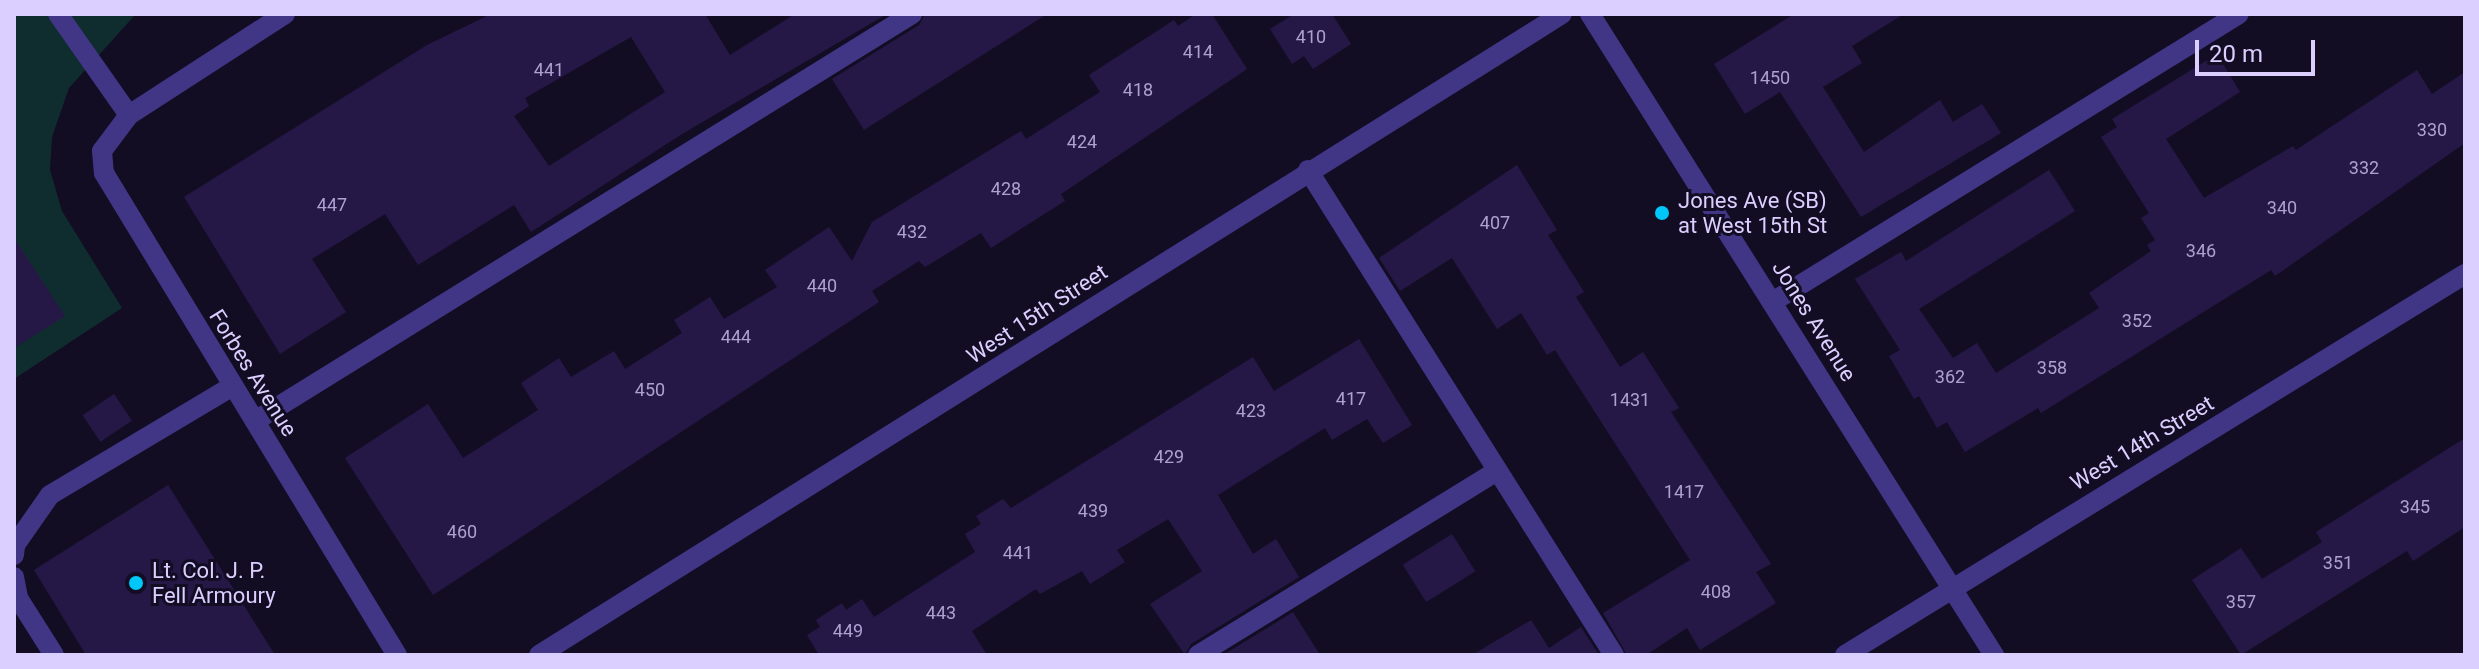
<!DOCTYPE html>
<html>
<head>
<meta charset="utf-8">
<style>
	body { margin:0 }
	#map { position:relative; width:2479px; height:669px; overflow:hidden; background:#130d24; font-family:Roboto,sans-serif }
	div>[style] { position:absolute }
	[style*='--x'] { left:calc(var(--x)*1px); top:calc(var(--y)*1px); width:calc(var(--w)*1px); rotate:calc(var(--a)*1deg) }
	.green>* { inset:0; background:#0f2c2e }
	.building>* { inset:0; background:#261846; transform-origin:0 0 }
	.minor>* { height:20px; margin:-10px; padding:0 10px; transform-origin:10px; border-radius:10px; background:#413585 }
	.dots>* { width:22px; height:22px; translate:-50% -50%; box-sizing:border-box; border:4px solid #130d24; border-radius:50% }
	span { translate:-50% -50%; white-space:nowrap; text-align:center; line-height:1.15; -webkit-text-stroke:6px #130d24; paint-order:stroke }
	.number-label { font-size:18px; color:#ada1d1 }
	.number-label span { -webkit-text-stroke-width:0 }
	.poi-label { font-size:22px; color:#dacfff }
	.left { translate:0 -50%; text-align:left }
	.street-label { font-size:22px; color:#dacfff }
	.frame { position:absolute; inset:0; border:16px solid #dacfff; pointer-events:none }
	.scale { position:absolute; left:2195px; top:40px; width:120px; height:36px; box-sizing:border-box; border:4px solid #dacfff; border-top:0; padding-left:10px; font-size:24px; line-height:28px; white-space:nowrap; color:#dacfff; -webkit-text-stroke:6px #130d24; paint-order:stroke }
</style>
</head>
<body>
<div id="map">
	<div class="green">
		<div style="clip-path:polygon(14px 14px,136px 14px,69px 88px,52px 137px,50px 170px,62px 211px,122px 308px,14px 379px)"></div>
	</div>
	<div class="building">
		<div style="clip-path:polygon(evenodd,491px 14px,705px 14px,730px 55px,795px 14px,887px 14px,682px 134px,531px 232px,514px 205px,418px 265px,385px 214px,312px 259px,346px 312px,280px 354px,184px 197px,427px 45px,491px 14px,631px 37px,665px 92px,549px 166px,514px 116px,529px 106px,525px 98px,631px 37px)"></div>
		<div style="clip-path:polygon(925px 14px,1047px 14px,864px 130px,832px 79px,919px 25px)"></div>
		<div style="clip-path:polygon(1196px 14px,1212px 14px,1247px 69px,1061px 194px,1065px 201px,991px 248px,981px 233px,925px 267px,919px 261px,872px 291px,879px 302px,433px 595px,345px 458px,428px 404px,463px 458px,538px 410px,521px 383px,559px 358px,571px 377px,614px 351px,625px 369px,682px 333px,674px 320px,710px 297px,724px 319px,777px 287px,765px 270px,829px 227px,852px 261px,872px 222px,1021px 131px,1026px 139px,1100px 92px,1089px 75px,1174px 20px,1178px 26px)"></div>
		<div style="clip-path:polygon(1294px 14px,1332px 14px,1351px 44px,1313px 69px,1304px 56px,1292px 64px,1270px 29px)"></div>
		<div style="clip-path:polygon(1794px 14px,1904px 14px,1852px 46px,1862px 63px,1823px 87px,1864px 152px,1940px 100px,1953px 122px,1982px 104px,2001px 133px,1861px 217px,1780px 92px,1745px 114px,1714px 64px)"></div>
		<div style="clip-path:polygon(2217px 54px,2240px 92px,2166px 139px,2204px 198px,2293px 146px,2296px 150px,2417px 70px,2432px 94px,2465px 72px,2465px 143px,2275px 276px,2271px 270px,2041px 413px,2038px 408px,1965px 452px,1947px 422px,1937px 428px,1919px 396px,1914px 399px,1889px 356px,1900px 350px,1855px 279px,1901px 252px,1906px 261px,2049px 170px,2075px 211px,1919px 309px,1953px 358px,1977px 343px,1996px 373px,2099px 308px,2089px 293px,2151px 251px,2147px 245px,2155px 240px,2141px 218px,2149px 213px,2101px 137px,2117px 127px,2112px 119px)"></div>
		<div style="clip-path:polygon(1517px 165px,1557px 230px,1548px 235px,1584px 292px,1576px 297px,1620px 367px,1643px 352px,1679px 408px,1671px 412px,1771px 564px,1756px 572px,1776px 603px,1700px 650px,1687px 628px,1646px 655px,1627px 655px,1603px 613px,1690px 560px,1555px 350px,1547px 355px,1521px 313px,1497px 329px,1452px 258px,1400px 291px,1379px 258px)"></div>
		<div style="clip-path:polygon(14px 238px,65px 316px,14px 348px)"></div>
		<div style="clip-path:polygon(1359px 339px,1412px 425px,1383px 443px,1367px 419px,1332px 440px,1325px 428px,1218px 495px,1253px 554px,1276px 539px,1299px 577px,1191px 644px,1185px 655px,1150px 604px,1202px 571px,1168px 519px,1117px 550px,1125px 562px,1090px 584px,1082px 571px,1040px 594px,1036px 589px,972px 631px,987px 655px,819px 655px,807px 635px,820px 627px,816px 620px,842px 603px,846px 610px,862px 599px,874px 617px,975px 552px,965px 534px,981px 524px,976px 516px,1003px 499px,1011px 508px,1253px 357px,1274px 391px)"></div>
		<div style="left:114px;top:394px;width:32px;height:38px;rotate:56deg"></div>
		<div style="clip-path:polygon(2465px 438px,2465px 527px,2413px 561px,2407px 551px,2241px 655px,2192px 580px,2241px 548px,2262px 579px,2322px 542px,2316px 532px)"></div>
		<div style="clip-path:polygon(168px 485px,238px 596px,275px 655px,86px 655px,34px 570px)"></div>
		<div style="left:1452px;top:534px;width:44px;height:58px;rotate:58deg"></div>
		<div style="clip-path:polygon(1293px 612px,1320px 655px,1223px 655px)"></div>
		<div style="clip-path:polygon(1531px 620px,1549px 648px,1581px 627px,1599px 655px,1472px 655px)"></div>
	</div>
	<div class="minor">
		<div style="--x:58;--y:14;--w:123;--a:54.9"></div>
		<div style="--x:285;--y:14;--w:186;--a:147.1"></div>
		<div style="--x:129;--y:115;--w:45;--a:126.9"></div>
		<div style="--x:102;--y:151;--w:22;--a:85"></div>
		<div style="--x:104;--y:173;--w:564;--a:58.71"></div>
		<div style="--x:1590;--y:14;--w:758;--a:57.78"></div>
		<div style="--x:1308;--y:170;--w:573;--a:57.75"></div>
		<div style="--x:1774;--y:301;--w:546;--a:-31.68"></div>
		<div style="--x:255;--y:421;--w:773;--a:-31.78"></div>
		<div style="--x:14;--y:555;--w:10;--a:-84"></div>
		<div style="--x:15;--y:545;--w:61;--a:-55"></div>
		<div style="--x:50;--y:495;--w:213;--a:-30.8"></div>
		<div style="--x:14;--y:577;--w:21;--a:79"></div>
		<div style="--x:18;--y:598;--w:67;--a:57.7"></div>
		<div style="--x:539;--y:655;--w:1207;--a:-32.07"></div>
		<div style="--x:1198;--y:655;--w:350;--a:-31.6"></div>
		<div style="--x:1845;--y:655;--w:728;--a:-31.57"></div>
	</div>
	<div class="dots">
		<div style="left:1662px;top:213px;background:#00c7fa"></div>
		<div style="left:136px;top:583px;background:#00c7fa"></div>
	</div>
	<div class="number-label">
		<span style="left:1311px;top:37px">410</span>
		<span style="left:1198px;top:52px">414</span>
		<span style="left:549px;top:70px">441</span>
		<span style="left:1770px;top:78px">1450</span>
		<span style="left:1138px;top:90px">418</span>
		<span style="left:2432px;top:130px">330</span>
		<span style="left:1082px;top:142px">424</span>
		<span style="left:2364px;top:168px">332</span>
		<span style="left:1006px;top:189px">428</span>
		<span style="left:332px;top:205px">447</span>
		<span style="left:2282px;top:208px">340</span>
		<span style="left:1495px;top:223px">407</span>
		<span style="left:912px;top:232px">432</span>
		<span style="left:2201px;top:251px">346</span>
		<span style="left:822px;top:286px">440</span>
		<span style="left:2137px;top:321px">352</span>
		<span style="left:736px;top:337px">444</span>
		<span style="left:2052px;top:368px">358</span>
		<span style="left:1950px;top:377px">362</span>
		<span style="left:650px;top:390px">450</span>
		<span style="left:1351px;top:399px">417</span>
		<span style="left:1630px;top:400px">1431</span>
		<span style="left:1251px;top:411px">423</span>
		<span style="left:1169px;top:457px">429</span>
		<span style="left:1684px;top:492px">1417</span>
		<span style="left:2415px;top:507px">345</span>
		<span style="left:1093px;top:511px">439</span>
		<span style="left:462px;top:532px">460</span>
		<span style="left:1018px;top:553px">441</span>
		<span style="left:2338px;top:563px">351</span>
		<span style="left:1716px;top:592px">408</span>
		<span style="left:2241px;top:602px">357</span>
		<span style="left:941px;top:613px">443</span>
		<span style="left:848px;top:631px">449</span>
	</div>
	<div class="poi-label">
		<span class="left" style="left:1678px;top:213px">Jones Ave (SB)<br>at West 15th St</span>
		<span class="left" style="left:152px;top:583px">Lt. Col. J. P.<br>Fell Armoury</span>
	</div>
	<div class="street-label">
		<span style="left:1037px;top:314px;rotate:-33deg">West 15th Street</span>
		<span style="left:1814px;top:321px;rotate:58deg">Jones Avenue</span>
		<span style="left:253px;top:373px;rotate:58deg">Forbes Avenue</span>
		<span style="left:2142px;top:443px;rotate:-31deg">West 14th Street</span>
	</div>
	<div class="frame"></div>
	<div class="scale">20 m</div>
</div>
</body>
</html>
